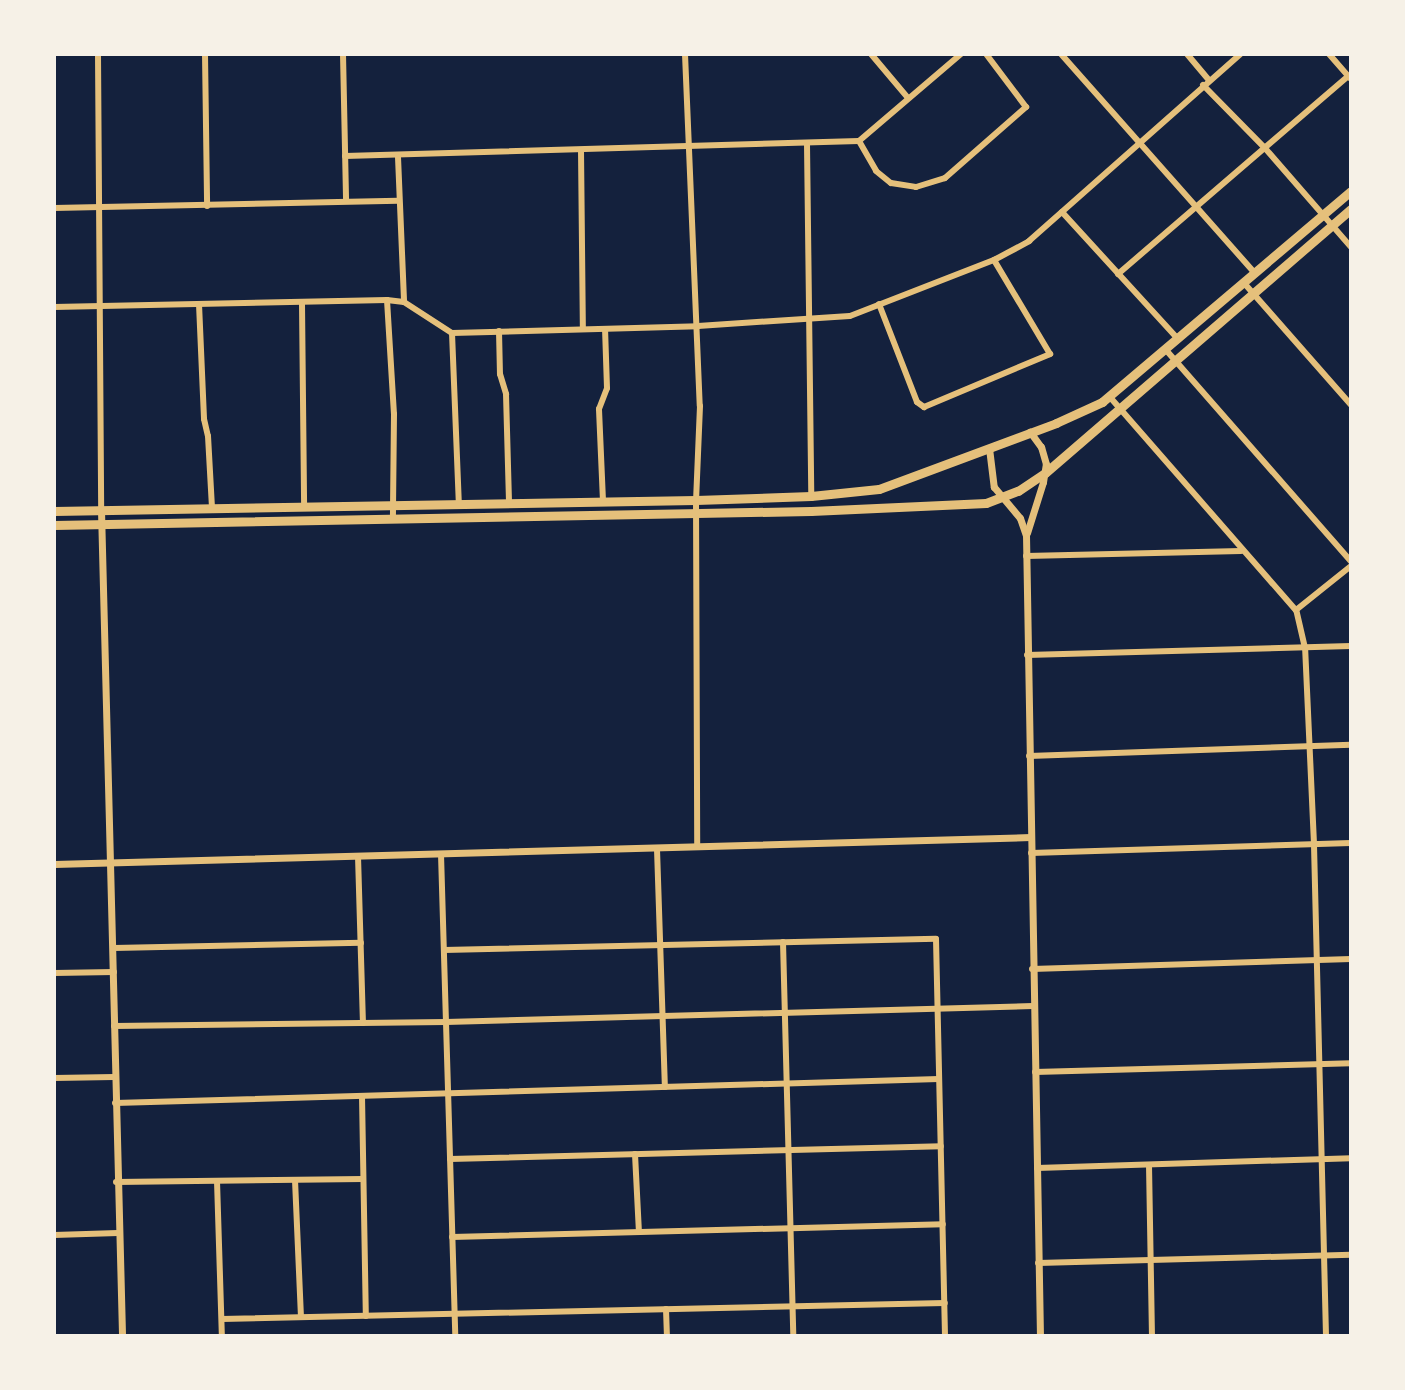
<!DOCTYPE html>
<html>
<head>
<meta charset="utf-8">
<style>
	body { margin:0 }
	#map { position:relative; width:1405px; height:1390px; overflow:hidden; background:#14213d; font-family:"Public Sans",sans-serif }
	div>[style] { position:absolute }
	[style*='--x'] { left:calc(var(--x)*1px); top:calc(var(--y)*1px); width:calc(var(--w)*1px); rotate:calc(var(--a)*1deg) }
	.minor>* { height:6px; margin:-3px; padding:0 3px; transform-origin:3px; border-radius:3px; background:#e5c07b }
	.tertiary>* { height:7px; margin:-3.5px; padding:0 3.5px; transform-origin:3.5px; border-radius:3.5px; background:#e5c07b }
	.primary>* { height:9px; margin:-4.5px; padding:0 4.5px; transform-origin:4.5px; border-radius:4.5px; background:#e5c07b }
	span { translate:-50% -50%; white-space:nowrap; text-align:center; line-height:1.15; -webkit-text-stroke:8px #f6f1e7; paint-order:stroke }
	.frame { position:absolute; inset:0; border:56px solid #f6f1e7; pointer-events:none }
</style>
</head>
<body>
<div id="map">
	<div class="minor">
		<div style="--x:98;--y:54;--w:456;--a:89.6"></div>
		<div style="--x:205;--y:54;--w:152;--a:89.2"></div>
		<div style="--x:343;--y:54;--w:147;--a:88.8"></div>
		<div style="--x:685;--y:54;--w:352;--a:87.6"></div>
		<div style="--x:700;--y:406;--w:94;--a:92.4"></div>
		<div style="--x:696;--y:500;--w:347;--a:89.8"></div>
		<div style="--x:871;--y:54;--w:57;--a:49.9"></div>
		<div style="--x:1061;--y:54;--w:293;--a:48.5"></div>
		<div style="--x:1187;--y:54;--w:34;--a:50"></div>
		<div style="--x:1329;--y:54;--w:32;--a:49"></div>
		<div style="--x:1203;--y:85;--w:87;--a:45.5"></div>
		<div style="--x:1264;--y:147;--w:133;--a:49"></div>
		<div style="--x:859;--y:141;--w:34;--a:60"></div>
		<div style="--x:876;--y:171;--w:19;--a:39"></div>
		<div style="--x:891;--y:183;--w:25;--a:9"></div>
		<div style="--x:916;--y:187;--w:30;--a:-17"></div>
		<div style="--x:945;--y:178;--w:108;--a:-41.2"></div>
		<div style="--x:1026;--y:107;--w:66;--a:-127"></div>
		<div style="--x:807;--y:144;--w:352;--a:89.3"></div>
		<div style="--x:581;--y:150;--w:179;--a:89.4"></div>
		<div style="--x:345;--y:156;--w:514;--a:-1.67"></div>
		<div style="--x:859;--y:141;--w:134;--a:-40.5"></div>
		<div style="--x:398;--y:157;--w:145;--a:87.6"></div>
		<div style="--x:54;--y:208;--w:344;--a:-1.2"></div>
		<div style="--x:1062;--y:212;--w:172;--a:47.6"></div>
		<div style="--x:1118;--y:274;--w:303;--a:-40.7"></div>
		<div style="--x:1244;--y:283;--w:162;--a:48.7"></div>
		<div style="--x:387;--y:300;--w:114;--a:86.5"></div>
		<div style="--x:394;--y:414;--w:104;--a:90.6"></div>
		<div style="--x:199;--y:304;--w:115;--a:87.5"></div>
		<div style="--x:204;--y:419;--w:17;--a:77"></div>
		<div style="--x:208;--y:436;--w:71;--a:86.8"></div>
		<div style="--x:302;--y:304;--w:202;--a:89.4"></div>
		<div style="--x:879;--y:304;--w:105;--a:68.8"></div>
		<div style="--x:917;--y:402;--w:9;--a:36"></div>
		<div style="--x:924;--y:407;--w:137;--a:-22.8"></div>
		<div style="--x:1050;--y:354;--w:109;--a:-120.8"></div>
		<div style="--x:54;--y:307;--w:333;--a:-1.2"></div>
		<div style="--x:387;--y:300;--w:17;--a:7"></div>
		<div style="--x:404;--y:302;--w:57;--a:32.9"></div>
		<div style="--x:452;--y:333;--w:246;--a:-1.6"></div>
		<div style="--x:698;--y:326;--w:152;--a:-3.8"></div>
		<div style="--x:850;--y:316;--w:155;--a:-21.3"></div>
		<div style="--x:994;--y:260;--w:40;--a:-28"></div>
		<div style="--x:1029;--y:241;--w:282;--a:-41.5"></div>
		<div style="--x:499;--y:331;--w:43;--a:88.7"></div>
		<div style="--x:500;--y:374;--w:21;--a:73"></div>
		<div style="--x:506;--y:394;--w:109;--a:88.4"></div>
		<div style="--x:452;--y:333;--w:171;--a:87.7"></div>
		<div style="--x:1166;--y:350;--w:281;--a:48.8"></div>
		<div style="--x:1109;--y:396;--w:284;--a:48.9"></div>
		<div style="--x:603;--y:501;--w:92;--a:-92.5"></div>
		<div style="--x:599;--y:409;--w:22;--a:-69"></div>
		<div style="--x:607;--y:388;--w:59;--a:-91.9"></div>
		<div style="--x:1026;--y:556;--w:215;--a:-1.3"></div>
		<div style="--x:1027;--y:655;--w:324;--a:-1.6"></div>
		<div style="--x:1029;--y:756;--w:322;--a:-2"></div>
		<div style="--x:657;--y:849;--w:238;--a:88.1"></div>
		<div style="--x:1031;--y:853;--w:320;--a:-1.8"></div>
		<div style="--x:441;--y:854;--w:482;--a:88.3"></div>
		<div style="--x:358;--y:856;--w:167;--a:88.3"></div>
		<div style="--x:783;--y:942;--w:394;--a:88.5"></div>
		<div style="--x:114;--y:948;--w:247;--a:-1.2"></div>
		<div style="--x:444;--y:950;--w:492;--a:-1.3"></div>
		<div style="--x:936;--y:939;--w:397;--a:88.7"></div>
		<div style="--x:1032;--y:969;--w:319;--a:-1.8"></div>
		<div style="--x:54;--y:973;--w:60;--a:-1"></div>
		<div style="--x:114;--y:1026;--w:332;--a:-0.7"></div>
		<div style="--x:446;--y:1022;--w:587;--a:-1.56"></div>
		<div style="--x:1035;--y:1072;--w:316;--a:-1.6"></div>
		<div style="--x:54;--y:1078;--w:60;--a:-1"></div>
		<div style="--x:362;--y:1096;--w:220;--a:89"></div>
		<div style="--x:115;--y:1103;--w:824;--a:-1.67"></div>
		<div style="--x:635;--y:1154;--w:78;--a:87.1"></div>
		<div style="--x:450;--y:1159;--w:491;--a:-1.5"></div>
		<div style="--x:1149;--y:1165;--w:171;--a:89"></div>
		<div style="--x:1037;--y:1168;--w:314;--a:-1.8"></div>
		<div style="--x:295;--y:1180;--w:137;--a:87.5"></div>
		<div style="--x:217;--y:1181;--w:155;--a:88.2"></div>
		<div style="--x:116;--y:1182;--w:247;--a:-0.7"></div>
		<div style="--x:54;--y:1235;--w:64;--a:-1.8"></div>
		<div style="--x:452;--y:1237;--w:491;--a:-1.5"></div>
		<div style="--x:1038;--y:1263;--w:313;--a:-1.5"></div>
		<div style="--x:666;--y:1309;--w:27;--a:88"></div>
		<div style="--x:222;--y:1319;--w:723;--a:-1.27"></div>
		<div style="--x:1326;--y:1336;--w:492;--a:-91.4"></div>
		<div style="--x:1314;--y:844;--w:196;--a:-92.6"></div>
		<div style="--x:1305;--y:648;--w:39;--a:-103"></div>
		<div style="--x:1296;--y:610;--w:70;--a:-38.7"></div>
	</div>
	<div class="tertiary">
		<div style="--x:989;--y:448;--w:39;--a:83"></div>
		<div style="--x:994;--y:487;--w:40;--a:50"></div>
		<div style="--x:1020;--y:518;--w:18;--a:71"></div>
		<div style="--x:1026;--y:535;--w:801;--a:89"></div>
		<div style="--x:101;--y:510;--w:826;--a:88.54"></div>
		<div style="--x:1027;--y:533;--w:53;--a:-72.6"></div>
		<div style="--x:1043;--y:482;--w:18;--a:-81"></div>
		<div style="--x:1046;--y:464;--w:18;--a:-106"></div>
		<div style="--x:1041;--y:447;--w:19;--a:-126"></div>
		<div style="--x:54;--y:864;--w:977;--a:-1.58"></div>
	</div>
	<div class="primary">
		<div style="--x:54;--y:511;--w:642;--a:-0.98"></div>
		<div style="--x:696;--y:500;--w:115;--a:-2"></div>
		<div style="--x:811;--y:496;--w:68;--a:-5.9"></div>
		<div style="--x:879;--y:489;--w:189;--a:-20.4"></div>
		<div style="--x:1056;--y:423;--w:51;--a:-24.5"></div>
		<div style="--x:1102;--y:402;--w:326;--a:-40.3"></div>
		<div style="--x:54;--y:525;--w:757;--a:-1.06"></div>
		<div style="--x:811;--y:511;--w:175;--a:-2.6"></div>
		<div style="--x:986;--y:503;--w:34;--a:-21"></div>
		<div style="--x:1018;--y:491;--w:32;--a:-34"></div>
		<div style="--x:1045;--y:473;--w:404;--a:-40.8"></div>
	</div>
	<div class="frame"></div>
</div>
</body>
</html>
